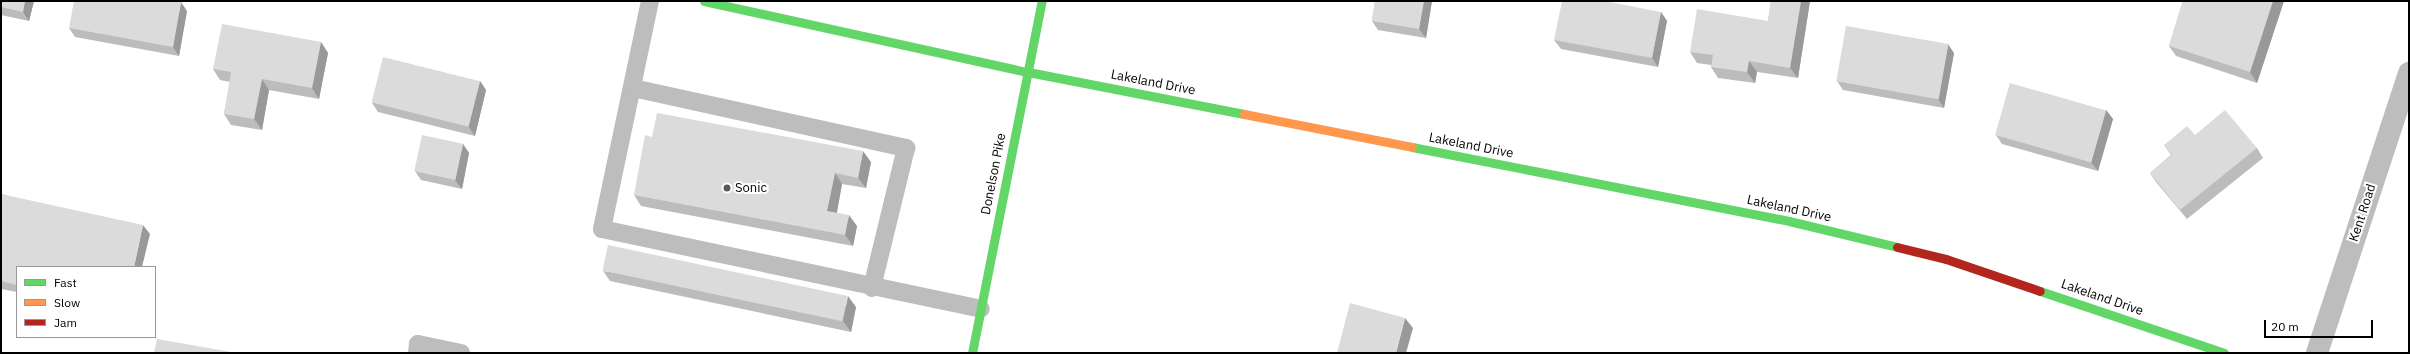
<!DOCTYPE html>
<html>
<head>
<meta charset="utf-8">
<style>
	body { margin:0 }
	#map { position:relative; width:2410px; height:354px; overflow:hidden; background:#fff; font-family:"IBM Plex Sans",sans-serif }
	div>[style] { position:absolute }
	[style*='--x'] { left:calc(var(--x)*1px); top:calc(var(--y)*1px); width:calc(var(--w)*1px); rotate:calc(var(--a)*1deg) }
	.lane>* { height:18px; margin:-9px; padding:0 9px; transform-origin:9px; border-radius:9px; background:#bdbdbd }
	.street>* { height:22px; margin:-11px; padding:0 11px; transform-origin:11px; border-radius:11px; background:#bdbdbd }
	.fast>* { height:9px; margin:-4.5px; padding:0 4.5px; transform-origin:4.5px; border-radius:4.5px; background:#63d668 }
	.slow>* { height:9px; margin:-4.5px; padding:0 4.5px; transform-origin:4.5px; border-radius:4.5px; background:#ff974d }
	.jam>* { height:9px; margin:-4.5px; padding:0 4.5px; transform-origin:4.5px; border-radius:4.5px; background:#b3261e }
	.wall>* { inset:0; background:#bcbcbc }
	.shaded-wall>* { inset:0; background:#999 }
	.building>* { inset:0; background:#dbdbdb; transform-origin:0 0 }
	.dots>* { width:11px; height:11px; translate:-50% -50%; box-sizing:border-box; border:2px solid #fff; border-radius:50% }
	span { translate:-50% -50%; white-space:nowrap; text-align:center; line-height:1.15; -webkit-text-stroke:4px #fff; paint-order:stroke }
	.street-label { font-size:13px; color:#000 }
	.poi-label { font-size:13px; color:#000 }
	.left { translate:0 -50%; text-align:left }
	.frame { position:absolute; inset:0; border:2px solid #000; pointer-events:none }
	.legend { position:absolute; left:16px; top:266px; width:140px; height:72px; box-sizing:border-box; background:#fff; border:1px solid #999; margin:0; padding:5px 7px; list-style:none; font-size:12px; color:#000 }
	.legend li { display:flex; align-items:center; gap:8px; height:20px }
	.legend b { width:20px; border:1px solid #999 }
	.scale { position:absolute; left:2264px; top:320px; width:109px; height:18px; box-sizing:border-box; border:2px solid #000; border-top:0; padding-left:5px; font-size:12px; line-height:14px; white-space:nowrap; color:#000; -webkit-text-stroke:3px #fff; paint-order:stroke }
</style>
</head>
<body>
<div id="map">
	<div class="lane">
		<div style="--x:650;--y:1;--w:233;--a:101.9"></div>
		<div style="--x:602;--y:229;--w:387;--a:11.9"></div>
		<div style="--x:633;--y:88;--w:280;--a:12.4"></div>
		<div style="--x:906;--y:148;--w:144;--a:103.7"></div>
		<div style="--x:417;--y:353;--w:9;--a:-84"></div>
		<div style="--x:418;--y:344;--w:44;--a:11.8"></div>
	</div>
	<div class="street">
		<div style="--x:2317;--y:353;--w:295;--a:-71.8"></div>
	</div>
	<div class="fast">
		<div style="--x:704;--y:1;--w:332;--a:12.4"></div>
		<div style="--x:1028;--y:72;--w:220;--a:11"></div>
		<div style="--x:1412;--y:147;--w:384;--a:11.1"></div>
		<div style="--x:1789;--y:221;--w:111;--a:13.5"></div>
		<div style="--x:2040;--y:291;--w:194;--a:18.6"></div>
		<div style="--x:972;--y:353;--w:359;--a:-78.8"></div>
	</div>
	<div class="slow">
		<div style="--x:1244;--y:114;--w:171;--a:11.1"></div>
	</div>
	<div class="jam">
		<div style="--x:1897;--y:247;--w:50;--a:13.8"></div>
		<div style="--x:1946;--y:259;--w:99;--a:18.8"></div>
	</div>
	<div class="wall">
		<div style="clip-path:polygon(1px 1px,34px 1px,29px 21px,1px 15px)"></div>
		<div style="clip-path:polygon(1375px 1px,1432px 1px,1426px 38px,1378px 30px,1372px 21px)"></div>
		<div style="clip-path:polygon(1771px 1px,1810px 1px,1798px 78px,1757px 72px,1755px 83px,1718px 78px,1711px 67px,1711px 65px,1697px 63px,1690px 52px,1768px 21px)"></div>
		<div style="clip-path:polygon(2183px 1px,2284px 1px,2257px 83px,2176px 56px,2169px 46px)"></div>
		<div style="clip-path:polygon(187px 11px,179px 56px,75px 37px,69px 28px)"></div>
		<div style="clip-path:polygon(1661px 12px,1667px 21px,1658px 67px,1561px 49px,1554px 40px)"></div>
		<div style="clip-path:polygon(321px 42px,328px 53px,319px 99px,269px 90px,262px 130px,231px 125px,224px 114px,230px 82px,220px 80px,213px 69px)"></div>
		<div style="clip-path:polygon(1954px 53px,1944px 108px,1843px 90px,1837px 81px)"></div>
		<div style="clip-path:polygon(480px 81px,486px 90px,475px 136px,378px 112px,372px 103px)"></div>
		<div style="clip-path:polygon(2106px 110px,2113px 119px,2098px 171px,2002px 144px,1996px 135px)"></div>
		<div style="clip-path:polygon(2195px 135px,2257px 148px,2263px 158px,2187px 219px,2156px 182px,2150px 173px,2171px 155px,2164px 145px)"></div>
		<div style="clip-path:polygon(652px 137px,871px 162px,866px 188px,842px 184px,837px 213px,857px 226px,853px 246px,641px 206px,634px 195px)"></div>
		<div style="clip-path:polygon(463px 144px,469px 153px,462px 189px,421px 180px,415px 171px)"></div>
		<div style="clip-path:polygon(1px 194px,150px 234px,17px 267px,17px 292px,1px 289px)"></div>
		<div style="clip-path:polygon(603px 271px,856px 307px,851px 332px,610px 281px)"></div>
	</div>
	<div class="shaded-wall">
		<div style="clip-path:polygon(25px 1px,34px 1px,29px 21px,23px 12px)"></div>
		<div style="clip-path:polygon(1424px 1px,1432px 1px,1426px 38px,1419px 29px)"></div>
		<div style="clip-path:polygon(1801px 1px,1810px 1px,1798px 78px,1790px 68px)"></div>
		<div style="clip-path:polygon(2273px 1px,2284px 1px,2257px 83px,2250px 72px)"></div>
		<div style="clip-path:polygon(181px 2px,187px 11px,179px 56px,173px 47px)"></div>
		<div style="clip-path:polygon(1661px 12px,1667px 21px,1658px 67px,1652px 58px)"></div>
		<div style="clip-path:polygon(321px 42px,328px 53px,319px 99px,312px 88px)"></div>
		<div style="clip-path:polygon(1948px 44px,1954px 53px,1944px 108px,1938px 99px)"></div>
		<div style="clip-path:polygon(1749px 61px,1757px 72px,1755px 83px,1747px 72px)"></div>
		<div style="clip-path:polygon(262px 79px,269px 90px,262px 130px,254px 119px)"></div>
		<div style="clip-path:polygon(480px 81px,486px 90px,475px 136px,468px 126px)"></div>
		<div style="clip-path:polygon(2106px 110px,2113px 119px,2098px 171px,2091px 162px)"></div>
		<div style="clip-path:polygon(463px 144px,469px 153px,462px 189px,455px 180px)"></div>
		<div style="clip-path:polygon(863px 151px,871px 162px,866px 188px,858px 178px)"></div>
		<div style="clip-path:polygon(835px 173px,842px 184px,835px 222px,827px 211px)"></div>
		<div style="clip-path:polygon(849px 215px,857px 226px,853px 246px,845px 235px)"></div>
		<div style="clip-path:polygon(143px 225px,150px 234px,142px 267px,134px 267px)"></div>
		<div style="clip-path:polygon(848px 296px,856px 307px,851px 332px,843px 321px)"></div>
		<div style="clip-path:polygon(1405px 318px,1413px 328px,1406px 353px,1396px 353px)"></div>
	</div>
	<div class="building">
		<div style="clip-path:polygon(1px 1px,25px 1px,23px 12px,1px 7px)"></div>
		<div style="clip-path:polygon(74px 1px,175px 1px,181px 2px,173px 47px,69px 28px)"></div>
		<div style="clip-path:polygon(1375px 1px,1424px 1px,1419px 29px,1372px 21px)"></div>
		<div style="clip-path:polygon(1562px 1px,1604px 1px,1661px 12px,1652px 58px,1554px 40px)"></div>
		<div style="clip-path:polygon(1771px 1px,1801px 1px,1790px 68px,1749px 61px,1747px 72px,1711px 67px,1713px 55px,1690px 52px,1697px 9px,1768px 21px)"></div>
		<div style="clip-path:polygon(2183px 1px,2273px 1px,2250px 72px,2169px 46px)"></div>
		<div style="clip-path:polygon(222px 24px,321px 42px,312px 88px,262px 79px,254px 119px,224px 114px,231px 72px,213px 69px)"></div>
		<div style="left:1846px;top:26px;width:104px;height:56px;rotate:10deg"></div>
		<div style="left:383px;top:57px;width:100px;height:47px;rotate:14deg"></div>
		<div style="left:2010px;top:83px;width:100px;height:54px;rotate:16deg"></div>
		<div style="clip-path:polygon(2225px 110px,2257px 148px,2180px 210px,2150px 173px,2172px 155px,2164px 145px,2187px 126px,2195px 135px)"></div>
		<div style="clip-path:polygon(657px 113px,863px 151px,858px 178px,835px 173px,827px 211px,849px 215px,845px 235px,634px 195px,645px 135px,652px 137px)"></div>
		<div style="left:422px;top:135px;width:42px;height:37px;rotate:12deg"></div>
		<div style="clip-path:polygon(1px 194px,143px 225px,134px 267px,17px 267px,17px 285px,1px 281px)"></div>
		<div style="left:608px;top:245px;width:245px;height:26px;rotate:12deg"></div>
		<div style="clip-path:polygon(1350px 303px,1405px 318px,1396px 353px,1337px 353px)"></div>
		<div style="clip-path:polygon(157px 339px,237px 353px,154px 353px)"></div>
	</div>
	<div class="dots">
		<div style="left:727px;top:188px;background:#595959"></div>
	</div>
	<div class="street-label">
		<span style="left:1153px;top:83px;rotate:11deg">Lakeland Drive</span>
		<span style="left:1471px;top:146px;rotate:11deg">Lakeland Drive</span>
		<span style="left:994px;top:174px;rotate:-79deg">Donelson Pike</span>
		<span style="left:1789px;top:209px;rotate:12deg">Lakeland Drive</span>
		<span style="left:2363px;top:213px;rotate:-72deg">Kent Road</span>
		<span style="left:2102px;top:298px;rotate:19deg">Lakeland Drive</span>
	</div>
	<div class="poi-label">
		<span class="left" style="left:735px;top:188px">Sonic</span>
	</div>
	<div class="frame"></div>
	<ul class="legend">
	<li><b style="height:5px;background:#63d668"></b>Fast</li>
	<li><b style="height:5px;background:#ff974d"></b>Slow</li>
	<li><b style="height:5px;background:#b3261e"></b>Jam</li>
	</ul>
	<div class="scale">20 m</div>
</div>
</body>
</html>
